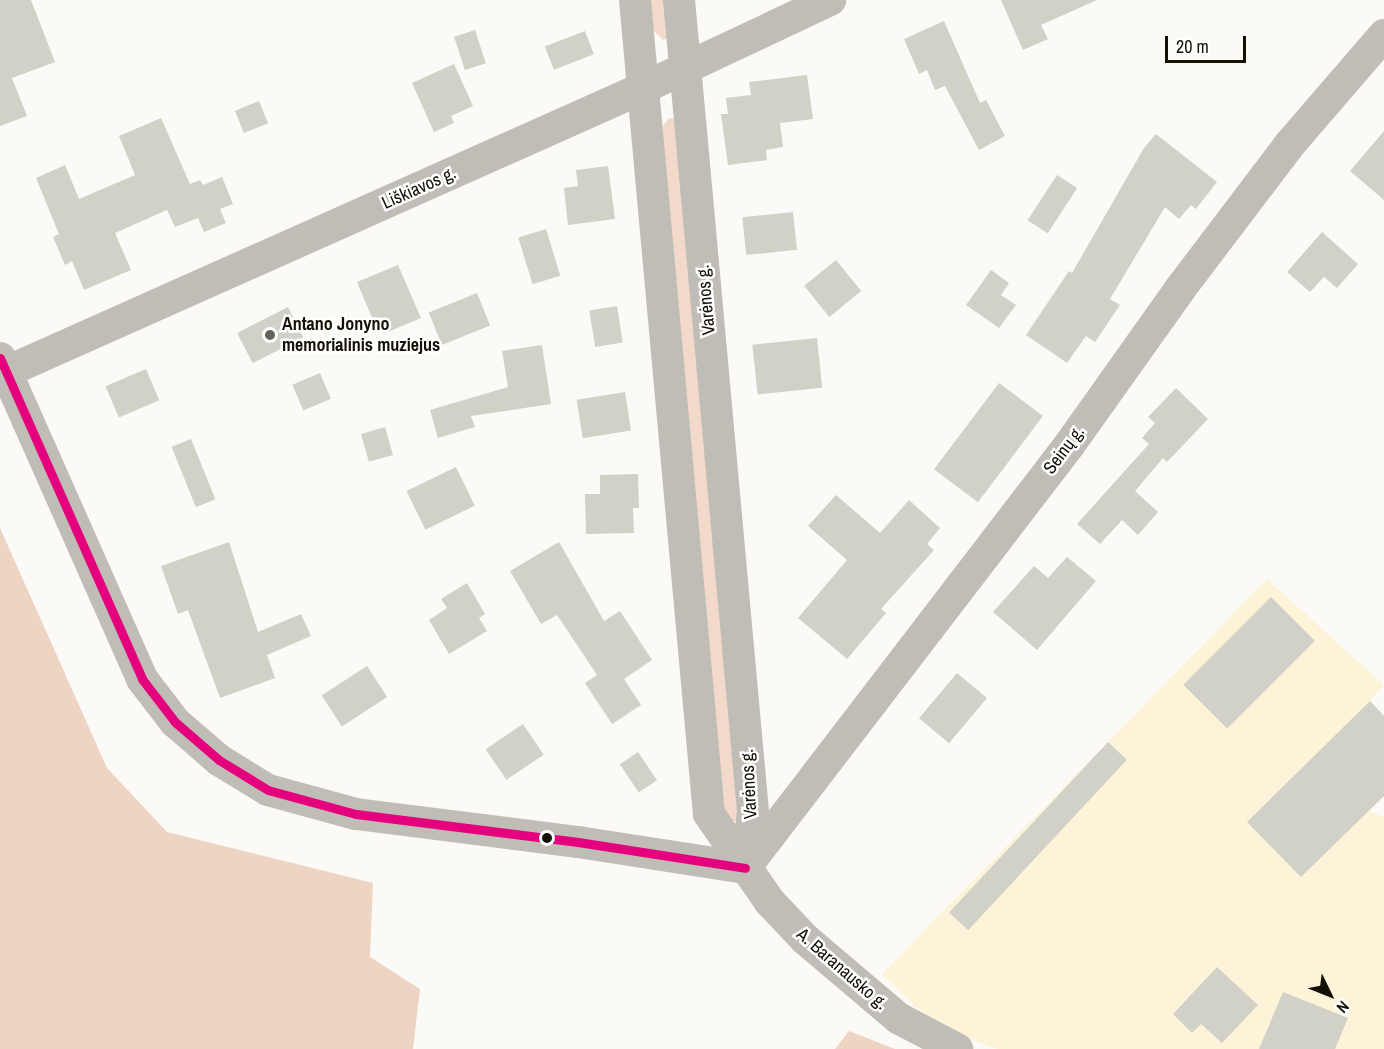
<!DOCTYPE html>
<html>
<head>
<meta charset="utf-8">
<style>
	body { margin:0 }
	#map { position:relative; width:1384px; height:1049px; overflow:hidden; background:#fcfaf6; font-family:"Archivo Narrow",sans-serif }
	div>[style] { position:absolute }
	[style*='--x'] { left:calc(var(--x)*1px); top:calc(var(--y)*1px); width:calc(var(--w)*1px); rotate:calc(var(--a)*1deg) }
	.built>* { inset:0; background:#fcf3d9 }
	.green>* { inset:0; background:#f2d9c9 }
	.forest>* { inset:0; background:#eed4c3 }
	.building>* { inset:0; background:#d1d1c7; transform-origin:0 0 }
	.minor>* { height:32px; margin:-16px; padding:0 16px; transform-origin:16px; border-radius:16px; background:#c0bdb7 }
	.bus-1>* { height:9px; margin:-4.5px; padding:0 4.5px; transform-origin:4.5px; border-radius:4.5px; background:#e5007d }
	.dots>* { width:16px; height:16px; translate:-50% -50%; box-sizing:border-box; border:3px solid #fff; border-radius:50% }
	span { translate:-50% -50%; white-space:nowrap; text-align:center; line-height:1.15; -webkit-text-stroke:5px #fff; paint-order:stroke }
	.street-label { font-size:18px; color:#141004 }
	.poi-label { font-size:18px; color:#141004; font-weight:700 }
	.left { translate:0 -50%; text-align:left }
	.north { position:absolute; left:1300px; top:965px; width:60px; height:60px; -webkit-text-stroke:4px #fff; paint-order:stroke; rotate:133deg; font-size:16px; font-weight:700; line-height:24px; text-align:center; color:#141004 }
	.north::after { content:''; display:block; margin:auto; width:21px; height:27px; background:#141004; clip-path:polygon(50% 0,100% 100%,50% 72%,0 100%) }
	.scale { position:absolute; left:1165px; top:36px; width:81px; height:27px; box-sizing:border-box; border:3px solid #141004; border-top:0; padding-left:8px; font-size:18px; line-height:21px; white-space:nowrap; color:#141004; -webkit-text-stroke:4px #fff; paint-order:stroke }
</style>
</head>
<body>
<div id="map">
	<div class="built">
		<div style="clip-path:polygon(1267px 579px,1384px 685px,1370px 701px,1384px 716px,1384px 796px,1369px 811px,1384px 817px,1384px 1049px,997px 1049px,970px 1039px,919px 1010px,882px 974px)"></div>
	</div>
	<div class="green">
		<div style="clip-path:polygon(648px 0,667px 0,668px 38px,663px 40px,651px 28px)"></div>
		<div style="clip-path:polygon(669px 118px,675px 119px,740px 816px,736px 821px,731px 821px,723px 811px,661px 129px)"></div>
	</div>
	<div class="forest">
		<div style="clip-path:polygon(0 528px,107px 768px,167px 832px,373px 883px,370px 957px,420px 989px,413px 1049px,0 1049px)"></div>
		<div style="clip-path:polygon(849px 1031px,895px 1049px,835px 1049px)"></div>
	</div>
	<div class="building">
		<div style="clip-path:polygon(0 0,31px 0,55px 62px,12px 78px,27px 116px,0 126px)"></div>
		<div style="clip-path:polygon(1001px 0,1097px 0,1041px 25px,1048px 39px,1023px 50px)"></div>
		<div style="clip-path:polygon(944px 21px,980px 103px,986px 100px,1005px 136px,979px 150px,945px 86px,935px 90px,927px 70px,919px 74px,904px 39px)"></div>
		<div style="left:475px;top:30px;width:35px;height:22px;rotate:72deg"></div>
		<div style="left:585px;top:31px;width:25px;height:43px;rotate:69deg"></div>
		<div style="clip-path:polygon(454px 64px,473px 106px,451px 116px,454px 123px,434px 132px,412px 83px)"></div>
		<div style="clip-path:polygon(807px 75px,813px 119px,780px 123px,783px 147px,766px 150px,767px 160px,728px 165px,721px 114px,728px 114px,726px 98px,751px 95px,749px 82px)"></div>
		<div style="left:259px;top:101px;width:24px;height:26px;rotate:68deg"></div>
		<div style="clip-path:polygon(161px 118px,190px 184px,200px 180px,203px 185px,222px 177px,233px 204px,220px 209px,226px 223px,204px 232px,198px 218px,175px 227px,167px 210px,115px 233px,131px 270px,84px 290px,72px 261px,65px 265px,53px 237px,59px 234px,36px 178px,65px 165px,79px 199px,135px 175px,119px 136px)"></div>
		<div style="clip-path:polygon(1384px 131px,1384px 200px,1350px 171px)"></div>
		<div style="clip-path:polygon(1156px 134px,1217px 182px,1196px 209px,1191px 205px,1179px 219px,1165px 207px,1110px 299px,1120px 305px,1095px 342px,1086px 336px,1067px 363px,1026px 335px,1069px 271px,1072px 273px,1144px 148px)"></div>
		<div style="clip-path:polygon(608px 166px,615px 219px,568px 225px,564px 188px,578px 186px,576px 170px)"></div>
		<div style="left:1057px;top:175px;width:24px;height:54px;rotate:33deg"></div>
		<div style="left:793px;top:212px;width:38px;height:51px;rotate:84deg"></div>
		<div style="left:546px;top:229px;width:49px;height:29px;rotate:73deg"></div>
		<div style="clip-path:polygon(1322px 232px,1358px 264px,1337px 288px,1324px 277px,1310px 292px,1287px 272px)"></div>
		<div style="left:836px;top:260px;width:40px;height:41px;rotate:51deg"></div>
		<div style="clip-path:polygon(398px 265px,421px 318px,388px 332px,381px 317px,373px 320px,357px 282px)"></div>
		<div style="clip-path:polygon(991px 270px,1009px 283px,1001px 295px,1016px 305px,999px 328px,966px 305px)"></div>
		<div style="left:477px;top:293px;width:35px;height:52px;rotate:68deg"></div>
		<div style="left:617px;top:306px;width:37px;height:28px;rotate:81deg"></div>
		<div style="left:288px;top:307px;width:34px;height:57px;rotate:63deg"></div>
		<div style="left:817px;top:338px;width:50px;height:65px;rotate:84deg"></div>
		<div style="clip-path:polygon(542px 345px,551px 404px,471px 416px,475px 427px,438px 438px,430px 410px,508px 387px,502px 351px)"></div>
		<div style="left:146px;top:369px;width:34px;height:44px;rotate:67deg"></div>
		<div style="left:320px;top:373px;width:28px;height:30px;rotate:67deg"></div>
		<div style="left:999px;top:383px;width:55px;height:108px;rotate:37deg"></div>
		<div style="clip-path:polygon(1176px 388px,1208px 419px,1167px 462px,1163px 458px,1135px 491px,1158px 512px,1138px 535px,1122px 520px,1100px 544px,1077px 524px,1149px 444px,1142px 438px,1155px 423px,1148px 417px)"></div>
		<div style="left:625px;top:392px;width:39px;height:49px;rotate:81deg"></div>
		<div style="left:385px;top:427px;width:29px;height:25px;rotate:74deg"></div>
		<div style="left:191px;top:439px;width:65px;height:21px;rotate:68deg"></div>
		<div style="left:456px;top:467px;width:43px;height:55px;rotate:64deg"></div>
		<div style="clip-path:polygon(638px 474px,639px 508px,633px 508px,634px 533px,586px 534px,585px 494px,600px 494px,600px 475px)"></div>
		<div style="clip-path:polygon(836px 495px,880px 533px,909px 500px,940px 528px,927px 544px,934px 550px,881px 609px,886px 613px,847px 659px,798px 618px,847px 560px,808px 526px)"></div>
		<div style="clip-path:polygon(229px 542px,258px 632px,301px 614px,311px 636px,267px 655px,275px 678px,220px 698px,188px 610px,178px 614px,161px 566px)"></div>
		<div style="clip-path:polygon(559px 542px,604px 621px,620px 611px,652px 660px,624px 679px,641px 705px,612px 724px,585px 683px,597px 675px,557px 615px,541px 624px,510px 571px)"></div>
		<div style="clip-path:polygon(1067px 557px,1096px 581px,1037px 650px,993px 612px,1034px 566px,1048px 578px)"></div>
		<div style="clip-path:polygon(467px 583px,485px 614px,479px 618px,487px 631px,449px 654px,429px 620px,447px 608px,441px 599px)"></div>
		<div style="left:1271px;top:597px;width:62px;height:124px;rotate:45deg"></div>
		<div style="left:367px;top:666px;width:37px;height:54px;rotate:57deg"></div>
		<div style="left:957px;top:673px;width:39px;height:59px;rotate:40deg"></div>
		<div style="clip-path:polygon(1370px 701px,1384px 716px,1384px 796px,1301px 877px,1247px 822px)"></div>
		<div style="left:523px;top:724px;width:37px;height:45px;rotate:56deg"></div>
		<div style="left:1108px;top:742px;width:26px;height:233px;rotate:43deg"></div>
		<div style="left:638px;top:752px;width:34px;height:22px;rotate:56deg"></div>
		<div style="clip-path:polygon(1217px 967px,1258px 1005px,1222px 1043px,1201px 1024px,1192px 1033px,1173px 1014px)"></div>
		<div style="clip-path:polygon(1283px 992px,1348px 1018px,1335px 1049px,1259px 1049px)"></div>
	</div>
	<div class="minor">
		<div style="--x:635;--y:0;--w:817;--a:84.81"></div>
		<div style="--x:709;--y:814;--w:107;--a:55.3"></div>
		<div style="--x:770;--y:902;--w:51;--a:46.6"></div>
		<div style="--x:805;--y:939;--w:122;--a:40.3"></div>
		<div style="--x:898;--y:1018;--w:67;--a:27.7"></div>
		<div style="--x:679;--y:0;--w:815;--a:84.79"></div>
		<div style="--x:753;--y:812;--w:52;--a:97.7"></div>
		<div style="--x:0;--y:358;--w:351;--a:66.1"></div>
		<div style="--x:142;--y:679;--w:54;--a:52.5"></div>
		<div style="--x:175;--y:722;--w:58;--a:40.8"></div>
		<div style="--x:219;--y:760;--w:57;--a:31.5"></div>
		<div style="--x:268;--y:790;--w:91;--a:15.3"></div>
		<div style="--x:356;--y:814;--w:224;--a:7.2"></div>
		<div style="--x:578;--y:842;--w:169;--a:8.8"></div>
		<div style="--x:6;--y:372;--w:697;--a:-24.03"></div>
		<div style="--x:643;--y:88;--w:207;--a:-25.2"></div>
		<div style="--x:745;--y:868;--w:534;--a:-52.53"></div>
		<div style="--x:1070;--y:444;--w:190;--a:-54.6"></div>
		<div style="--x:1180;--y:289;--w:182;--a:-52.8"></div>
		<div style="--x:1290;--y:144;--w:144;--a:-49.2"></div>
	</div>
	<div class="bus-1">
		<div style="--x:0;--y:358;--w:351;--a:66.1"></div>
		<div style="--x:142;--y:679;--w:54;--a:52.5"></div>
		<div style="--x:175;--y:722;--w:58;--a:40.8"></div>
		<div style="--x:219;--y:760;--w:57;--a:31.5"></div>
		<div style="--x:268;--y:790;--w:91;--a:15.3"></div>
		<div style="--x:356;--y:814;--w:224;--a:7.2"></div>
		<div style="--x:578;--y:842;--w:169;--a:8.8"></div>
	</div>
	<div class="dots">
		<div style="left:270px;top:335px;background:#656259"></div>
		<div style="left:547px;top:838px;background:#141004"></div>
	</div>
	<div class="street-label">
		<span style="left:419px;top:188px;rotate:-24deg">Liškiavos g.</span>
		<span style="left:706px;top:300px;rotate:-95deg">Varėnos g.</span>
		<span style="left:1064px;top:450px;rotate:-53deg">Seinų g.</span>
		<span style="left:749px;top:784px;rotate:-93deg">Varėnos g.</span>
		<span style="left:842px;top:969px;rotate:41deg">A. Baranausko g.</span>
	</div>
	<div class="poi-label">
		<span class="left" style="left:282px;top:335px">Antano Jonyno<br>memorialinis muziejus</span>
	</div>
	<div class="north">N</div>
	<div class="scale">20 m</div>
</div>
</body>
</html>
